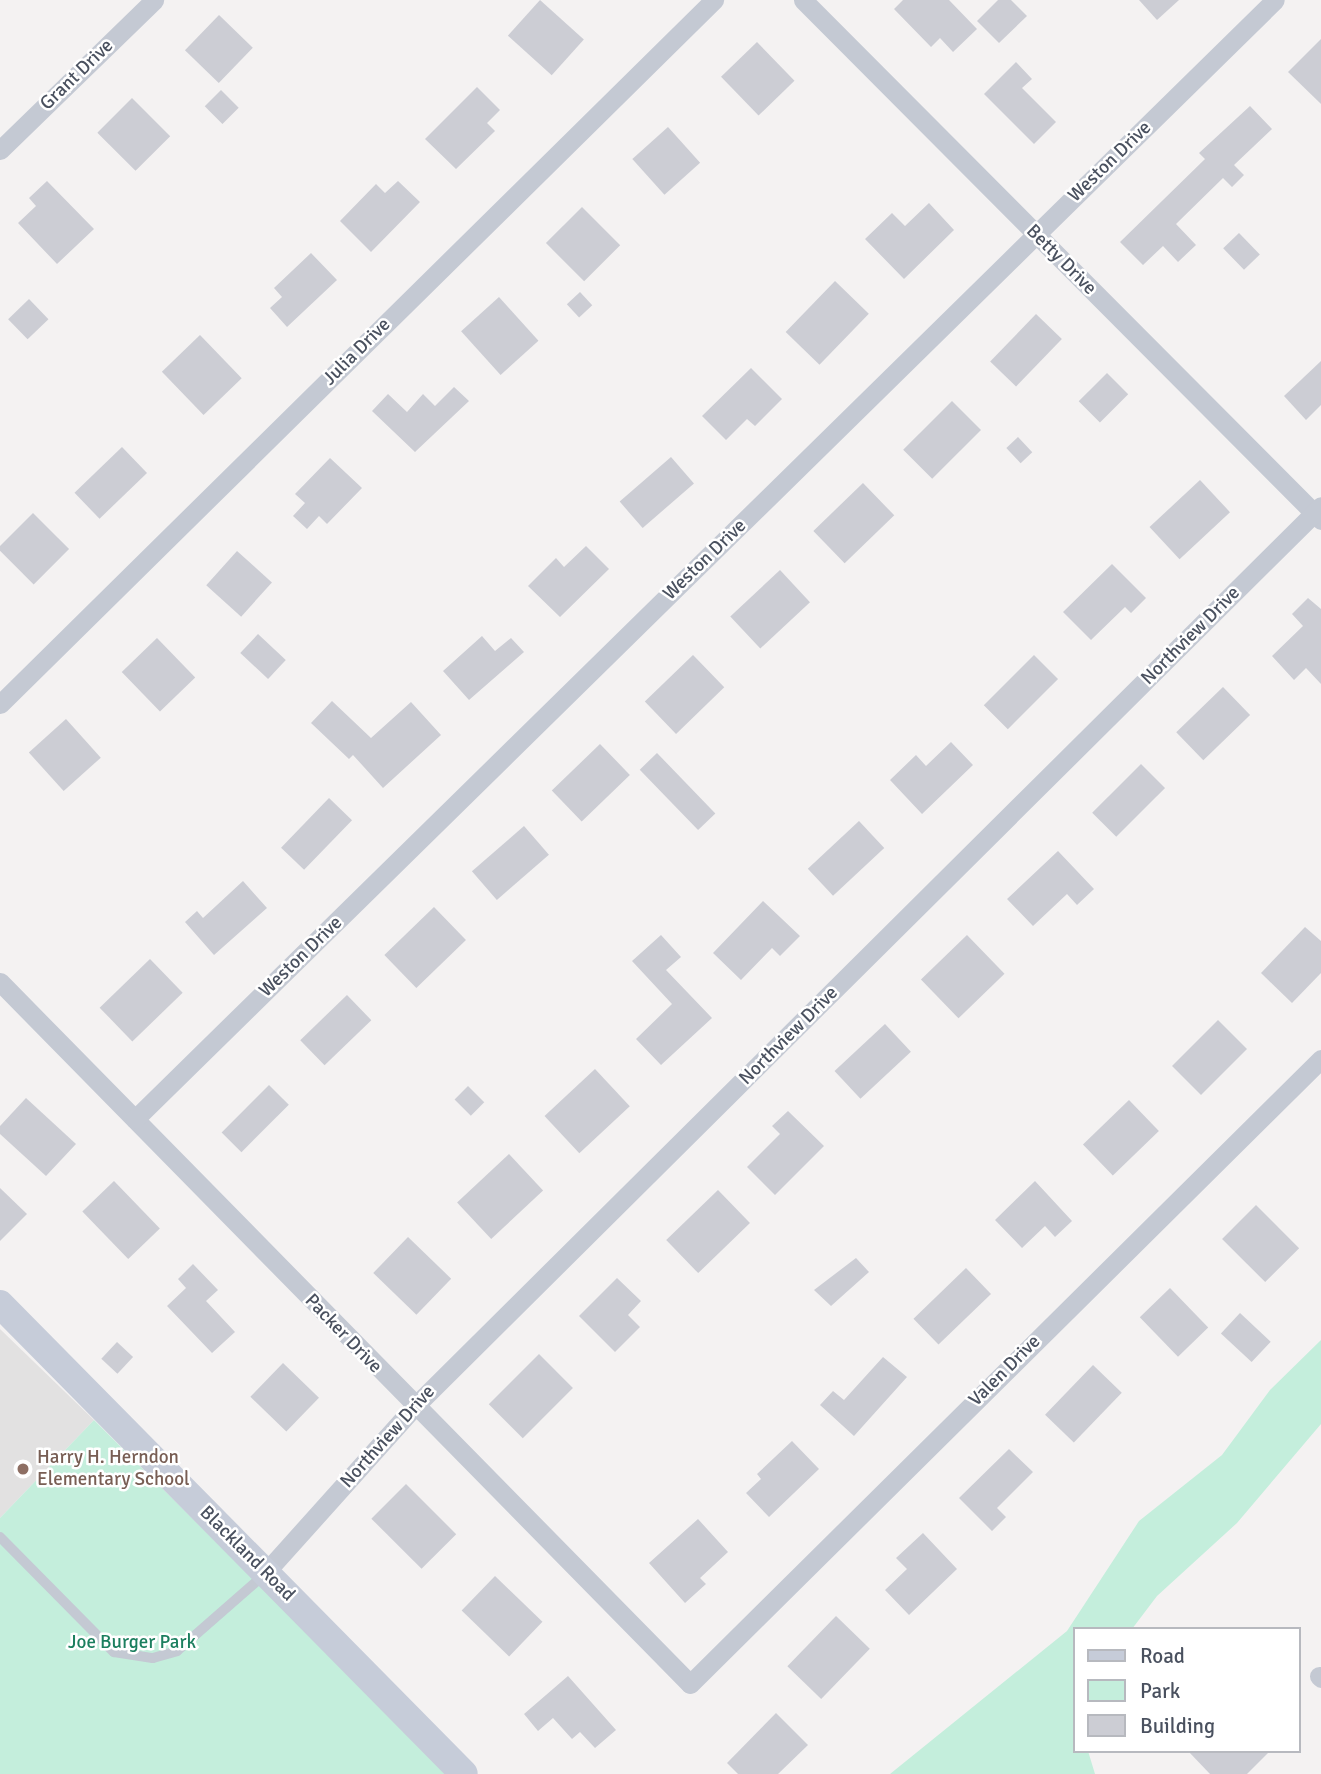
<!DOCTYPE html>
<html>
<head>
<meta charset="utf-8">
<style>
	body { margin:0 }
	#map { position:relative; width:1321px; height:1774px; overflow:hidden; background:#f4f2f2; font-family:Signika,sans-serif }
	div>[style] { position:absolute }
	[style*='--x'] { left:calc(var(--x)*1px); top:calc(var(--y)*1px); width:calc(var(--w)*1px); rotate:calc(var(--a)*1deg) }
	.education>* { inset:0; background:#e2e1e1 }
	.green>* { inset:0; background:#c4eedc }
	.building>* { inset:0; background:#cccdd4; transform-origin:0 0 }
	.lane>* { height:10px; margin:-5px; padding:0 5px; transform-origin:5px; border-radius:5px; background:#c4c9d3 }
	.street>* { height:19px; margin:-9.5px; padding:0 9.5px; transform-origin:9.5px; border-radius:9.5px; background:#c4c9d3 }
	.secondary>* { height:28px; margin:-14px; padding:0 14px; transform-origin:14px; border-radius:14px; background:#c6ccd9 }
	.dots>* { width:19px; height:19px; translate:-50% -50%; box-sizing:border-box; border:4px solid #fff; border-radius:50% }
	span { translate:-50% -50%; white-space:nowrap; text-align:center; line-height:1.15; -webkit-text-stroke:5px #fff; paint-order:stroke }
	.street-label { font-size:19px; color:#4a515f }
	.education-label { font-size:19px; color:#785e54 }
	.left { translate:0 -50%; text-align:left }
	.park-label { font-size:19px; color:#1c7f5f }
	.legend { position:absolute; left:1073px; top:1627px; width:228px; height:126px; box-sizing:border-box; background:#fff; border:2px solid #b7b9bf; margin:0; padding:9px 12px; list-style:none; font-size:21px; color:#4a515f }
	.legend li { display:flex; align-items:center; gap:14px; height:35px }
	.legend b { width:35px; border:2px solid #b7b9bf }
</style>
</head>
<body>
<div id="map">
	<div class="education">
		<div style="clip-path:polygon(0 1329px,94px 1420px,0 1518px)"></div>
	</div>
	<div class="green">
		<div style="clip-path:polygon(1321px 1340px,1321px 1424px,1237px 1523px,1157px 1596px,1132px 1629px,1074px 1629px,1074px 1751px,1088px 1751px,1095px 1774px,890px 1774px,1067px 1631px,1139px 1521px,1222px 1455px,1270px 1390px)"></div>
		<div style="clip-path:polygon(94px 1420px,448px 1774px,0 1774px,0 1518px)"></div>
	</div>
	<div class="building">
		<div style="left:540px;top:0;width:59px;height:48px;rotate:42deg"></div>
		<div style="clip-path:polygon(903px 0,949px 0,977px 29px,953px 52px,940px 38px,931px 47px,894px 9px)"></div>
		<div style="clip-path:polygon(998px 0,1011px 0,1027px 16px,999px 43px,977px 21px)"></div>
		<div style="clip-path:polygon(1139px 0,1179px 0,1157px 20px)"></div>
		<div style="left:219px;top:15px;width:47px;height:49px;rotate:44deg"></div>
		<div style="clip-path:polygon(1321px 39px,1321px 104px,1288px 72px)"></div>
		<div style="left:757px;top:42px;width:54px;height:50px;rotate:46deg"></div>
		<div style="clip-path:polygon(1016px 62px,1032px 79px,1022px 88px,1056px 122px,1034px 144px,984px 94px)"></div>
		<div style="clip-path:polygon(477px 87px,500px 110px,487px 123px,495px 131px,456px 169px,425px 139px)"></div>
		<div style="left:221px;top:90px;width:25px;height:23px;rotate:45deg"></div>
		<div style="left:132px;top:98px;width:54px;height:49px;rotate:45deg"></div>
		<div style="clip-path:polygon(1250px 106px,1272px 129px,1234px 165px,1244px 175px,1232px 187px,1223px 178px,1176px 224px,1196px 245px,1178px 262px,1163px 246px,1143px 265px,1120px 242px,1205px 159px,1199px 153px)"></div>
		<div style="left:668px;top:127px;width:48px;height:48px;rotate:48deg"></div>
		<div style="clip-path:polygon(47px 181px,94px 229px,57px 264px,18px 223px,36px 206px,29px 198px)"></div>
		<div style="clip-path:polygon(398px 181px,420px 202px,371px 252px,340px 221px,376px 184px,385px 193px)"></div>
		<div style="clip-path:polygon(929px 203px,954px 230px,904px 279px,865px 239px,892px 213px,905px 226px)"></div>
		<div style="left:582px;top:207px;width:54px;height:51px;rotate:45deg"></div>
		<div style="left:1239px;top:233px;width:30px;height:22px;rotate:46deg"></div>
		<div style="clip-path:polygon(311px 253px,337px 280px,287px 327px,270px 308px,282px 297px,274px 288px)"></div>
		<div style="left:835px;top:281px;width:47px;height:71px;rotate:44deg"></div>
		<div style="left:580px;top:292px;width:18px;height:18px;rotate:47deg"></div>
		<div style="left:499px;top:297px;width:59px;height:51px;rotate:48deg"></div>
		<div style="left:29px;top:299px;width:28px;height:29px;rotate:46deg"></div>
		<div style="left:1036px;top:314px;width:36px;height:66px;rotate:44deg"></div>
		<div style="left:200px;top:335px;width:60px;height:53px;rotate:46deg"></div>
		<div style="clip-path:polygon(1321px 361px,1321px 405px,1306px 420px,1284px 396px)"></div>
		<div style="clip-path:polygon(751px 368px,782px 399px,755px 426px,747px 419px,726px 440px,702px 416px)"></div>
		<div style="left:1107px;top:373px;width:30px;height:40px;rotate:45deg"></div>
		<div style="clip-path:polygon(454px 387px,469px 401px,415px 452px,372px 411px,388px 394px,407px 412px,423px 394px,435px 406px)"></div>
		<div style="left:952px;top:401px;width:41px;height:69px;rotate:45deg"></div>
		<div style="left:1018px;top:437px;width:21px;height:16px;rotate:47deg"></div>
		<div style="left:122px;top:447px;width:36px;height:66px;rotate:46deg"></div>
		<div style="left:671px;top:457px;width:35px;height:68px;rotate:49deg"></div>
		<div style="clip-path:polygon(330px 458px,362px 488px,327px 524px,319px 516px,307px 529px,293px 516px,305px 503px,295px 494px)"></div>
		<div style="left:1200px;top:480px;width:44px;height:69px;rotate:47deg"></div>
		<div style="left:863px;top:483px;width:45px;height:69px;rotate:46deg"></div>
		<div style="left:33px;top:513px;width:51px;height:50px;rotate:45deg"></div>
		<div style="clip-path:polygon(586px 546px,609px 569px,560px 617px,528px 586px,556px 558px,564px 567px)"></div>
		<div style="left:237px;top:551px;width:47px;height:46px;rotate:42deg"></div>
		<div style="clip-path:polygon(1112px 564px,1146px 598px,1131px 613px,1125px 607px,1091px 640px,1063px 612px)"></div>
		<div style="left:780px;top:570px;width:44px;height:68px;rotate:47deg"></div>
		<div style="clip-path:polygon(1308px 598px,1321px 609px,1321px 684px,1306px 668px,1294px 680px,1272px 656px,1303px 626px,1292px 614px)"></div>
		<div style="left:258px;top:634px;width:38px;height:26px;rotate:43deg"></div>
		<div style="clip-path:polygon(482px 636px,495px 651px,511px 638px,524px 652px,469px 700px,443px 671px)"></div>
		<div style="left:157px;top:638px;width:55px;height:49px;rotate:46deg"></div>
		<div style="left:693px;top:655px;width:45px;height:67px;rotate:46deg"></div>
		<div style="left:1034px;top:655px;width:34px;height:71px;rotate:45deg"></div>
		<div style="left:1223px;top:687px;width:39px;height:65px;rotate:46deg"></div>
		<div style="clip-path:polygon(332px 701px,371px 738px,411px 702px,441px 735px,383px 788px,353px 755px,349px 759px,311px 723px)"></div>
		<div style="left:66px;top:719px;width:52px;height:50px;rotate:48deg"></div>
		<div style="clip-path:polygon(951px 742px,973px 765px,922px 814px,890px 780px,916px 755px,926px 766px)"></div>
		<div style="left:600px;top:744px;width:43px;height:67px;rotate:46deg"></div>
		<div style="left:657px;top:753px;width:84px;height:24px;rotate:46deg"></div>
		<div style="left:1141px;top:764px;width:34px;height:69px;rotate:45deg"></div>
		<div style="left:329px;top:798px;width:32px;height:69px;rotate:44deg"></div>
		<div style="left:859px;top:821px;width:37px;height:70px;rotate:47deg"></div>
		<div style="left:524px;top:826px;width:38px;height:69px;rotate:49deg"></div>
		<div style="clip-path:polygon(1058px 851px,1094px 889px,1077px 905px,1067px 894px,1033px 926px,1007px 899px)"></div>
		<div style="clip-path:polygon(243px 881px,267px 908px,214px 955px,185px 922px,197px 911px,203px 918px)"></div>
		<div style="clip-path:polygon(763px 901px,800px 936px,780px 956px,772px 948px,741px 980px,713px 953px)"></div>
		<div style="left:434px;top:907px;width:46px;height:69px;rotate:46deg"></div>
		<div style="clip-path:polygon(1305px 927px,1321px 941px,1321px 973px,1292px 1003px,1261px 973px)"></div>
		<div style="clip-path:polygon(661px 935px,681px 957px,666px 970px,712px 1018px,661px 1065px,636px 1039px,672px 1004px,632px 961px)"></div>
		<div style="left:967px;top:935px;width:54px;height:64px;rotate:46deg"></div>
		<div style="left:150px;top:959px;width:47px;height:70px;rotate:46deg"></div>
		<div style="left:347px;top:995px;width:35px;height:65px;rotate:46deg"></div>
		<div style="left:1218px;top:1020px;width:41px;height:65px;rotate:45deg"></div>
		<div style="left:885px;top:1024px;width:38px;height:69px;rotate:47deg"></div>
		<div style="left:595px;top:1069px;width:51px;height:69px;rotate:47deg"></div>
		<div style="left:269px;top:1085px;width:28px;height:67px;rotate:45deg"></div>
		<div style="left:468px;top:1086px;width:23px;height:19px;rotate:45deg"></div>
		<div style="clip-path:polygon(26px 1098px,76px 1144px,46px 1176px,0 1134px,0 1126px)"></div>
		<div style="left:1129px;top:1100px;width:43px;height:64px;rotate:46deg"></div>
		<div style="clip-path:polygon(788px 1111px,824px 1146px,775px 1195px,747px 1167px,780px 1134px,772px 1126px)"></div>
		<div style="left:509px;top:1154px;width:50px;height:71px;rotate:47deg"></div>
		<div style="left:114px;top:1181px;width:66px;height:44px;rotate:46deg"></div>
		<div style="clip-path:polygon(1035px 1181px,1072px 1221px,1055px 1237px,1045px 1226px,1022px 1248px,995px 1220px)"></div>
		<div style="clip-path:polygon(0 1188px,27px 1214px,0 1241px)"></div>
		<div style="left:718px;top:1190px;width:46px;height:72px;rotate:46deg"></div>
		<div style="left:1256px;top:1205px;width:61px;height:48px;rotate:45deg"></div>
		<div style="left:408px;top:1237px;width:60px;height:50px;rotate:44deg"></div>
		<div style="clip-path:polygon(856px 1258px,869px 1272px,831px 1306px,814px 1290px)"></div>
		<div style="clip-path:polygon(193px 1264px,218px 1290px,206px 1301px,235px 1332px,212px 1353px,167px 1306px,186px 1288px,178px 1279px)"></div>
		<div style="left:966px;top:1268px;width:36px;height:73px;rotate:46deg"></div>
		<div style="clip-path:polygon(617px 1278px,641px 1301px,628px 1315px,640px 1327px,615px 1352px,579px 1316px)"></div>
		<div style="left:1170px;top:1288px;width:55px;height:42px;rotate:46deg"></div>
		<div style="left:1240px;top:1313px;width:42px;height:28px;rotate:43deg"></div>
		<div style="left:117px;top:1342px;width:22px;height:23px;rotate:43deg"></div>
		<div style="left:539px;top:1354px;width:48px;height:71px;rotate:45deg"></div>
		<div style="clip-path:polygon(883px 1357px,907px 1377px,854px 1436px,820px 1405px,833px 1391px,844px 1400px)"></div>
		<div style="left:283px;top:1363px;width:50px;height:47px;rotate:44deg"></div>
		<div style="left:1093px;top:1365px;width:40px;height:69px;rotate:44deg"></div>
		<div style="clip-path:polygon(792px 1441px,819px 1469px,769px 1517px,746px 1493px,761px 1479px,757px 1474px)"></div>
		<div style="clip-path:polygon(1009px 1449px,1033px 1472px,997px 1508px,1006px 1517px,992px 1531px,959px 1498px)"></div>
		<div style="left:406px;top:1484px;width:71px;height:49px;rotate:45deg"></div>
		<div style="clip-path:polygon(698px 1519px,728px 1552px,700px 1578px,706px 1584px,685px 1603px,649px 1563px)"></div>
		<div style="clip-path:polygon(923px 1533px,957px 1569px,909px 1615px,885px 1590px,907px 1569px,896px 1558px)"></div>
		<div style="left:495px;top:1576px;width:66px;height:48px;rotate:44deg"></div>
		<div style="left:836px;top:1616px;width:47px;height:70px;rotate:44deg"></div>
		<div style="clip-path:polygon(568px 1676px,616px 1730px,595px 1748px,580px 1732px,572px 1739px,553px 1718px,538px 1731px,524px 1714px)"></div>
		<div style="clip-path:polygon(776px 1713px,808px 1745px,778px 1774px,738px 1774px,727px 1763px)"></div>
		<div style="clip-path:polygon(1188px 1751px,1270px 1751px,1247px 1774px,1210px 1774px)"></div>
	</div>
	<div class="lane">
		<div style="--x:0;--y:1537;--w:162;--a:45.3"></div>
		<div style="--x:114;--y:1652;--w:39;--a:9"></div>
		<div style="--x:153;--y:1658;--w:25;--a:-16"></div>
		<div style="--x:177;--y:1651;--w:117;--a:-41.2"></div>
	</div>
	<div class="street">
		<div style="--x:803;--y:0;--w:734;--a:45.11"></div>
		<div style="--x:0;--y:150;--w:215;--a:-44.2"></div>
		<div style="--x:0;--y:704;--w:1003;--a:-44.6"></div>
		<div style="--x:0;--y:982;--w:984;--a:45.49"></div>
		<div style="--x:690;--y:1684;--w:888;--a:-44.73"></div>
		<div style="--x:135;--y:1119;--w:1597;--a:-44.47"></div>
		<div style="--x:265;--y:1573;--w:223;--a:-48.1"></div>
		<div style="--x:414;--y:1407;--w:1278;--a:-44.81"></div>
		<div style="--x:1319;--y:1676;--w:3;--a:45"></div>
	</div>
	<div class="secondary">
		<div style="--x:0;--y:1304;--w:660;--a:45.37"></div>
	</div>
	<div class="dots">
		<div style="left:23px;top:1469px;background:#8d6e63"></div>
	</div>
	<div class="street-label">
		<span style="left:77px;top:75px;rotate:-44deg">Grant Drive</span>
		<span style="left:1110px;top:162px;rotate:-44deg">Weston Drive</span>
		<span style="left:1061px;top:260px;rotate:45deg">Betty Drive</span>
		<span style="left:357px;top:352px;rotate:-45deg">Julia Drive</span>
		<span style="left:705px;top:560px;rotate:-44deg">Weston Drive</span>
		<span style="left:1191px;top:636px;rotate:-45deg">Northview Drive</span>
		<span style="left:301px;top:957px;rotate:-44deg">Weston Drive</span>
		<span style="left:789px;top:1036px;rotate:-45deg">Northview Drive</span>
		<span style="left:343px;top:1334px;rotate:46deg">Packer Drive</span>
		<span style="left:1005px;top:1371px;rotate:-45deg">Valen Drive</span>
		<span style="left:388px;top:1437px;rotate:-48deg">Northview Drive</span>
		<span style="left:247px;top:1554px;rotate:45deg">Blackland Road</span>
	</div>
	<div class="education-label">
		<span class="left" style="left:37px;top:1469px">Harry H. Herndon<br>Elementary School</span>
	</div>
	<div class="park-label">
		<span style="left:132px;top:1643px">Joe Burger Park</span>
	</div>
	<ul class="legend">
	<li><b style="height:9px;background:#c6ccd9"></b>Road</li>
	<li><b style="height:19px;background:#c4eedc"></b>Park</li>
	<li><b style="height:19px;background:#cccdd4"></b>Building</li>
	</ul>
</div>
</body>
</html>
